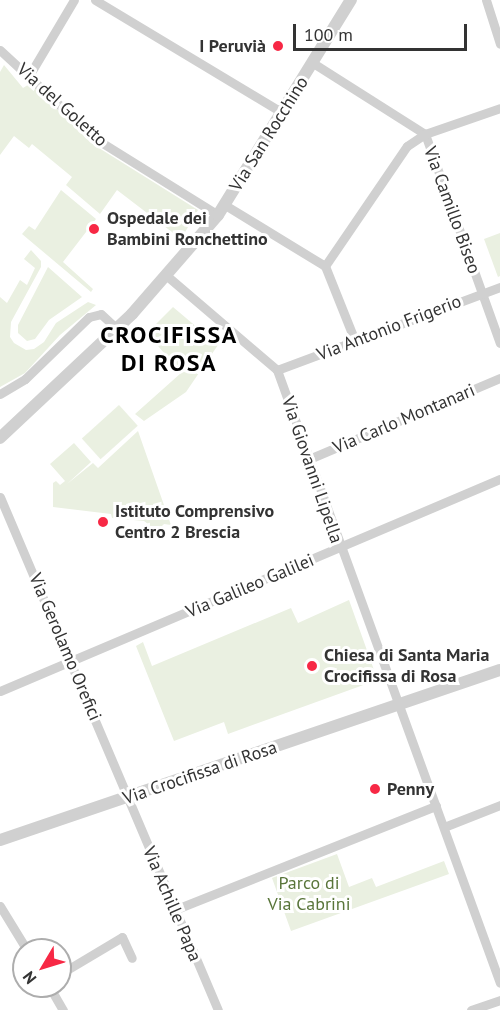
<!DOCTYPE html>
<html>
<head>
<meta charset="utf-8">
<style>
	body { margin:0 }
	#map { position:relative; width:500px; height:1010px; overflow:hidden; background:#fff; font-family:"PT Sans",sans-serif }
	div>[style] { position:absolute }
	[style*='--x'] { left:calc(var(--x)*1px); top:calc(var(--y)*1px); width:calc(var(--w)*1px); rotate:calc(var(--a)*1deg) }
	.green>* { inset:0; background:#eaf0e1; transform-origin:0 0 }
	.minor>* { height:9px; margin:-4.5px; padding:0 4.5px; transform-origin:4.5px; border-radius:4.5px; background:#d0d0d0 }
	.tertiary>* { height:12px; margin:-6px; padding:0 6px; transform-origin:6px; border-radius:6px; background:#d0d0d0 }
	.dots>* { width:16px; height:16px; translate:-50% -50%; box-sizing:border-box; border:3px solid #fff; border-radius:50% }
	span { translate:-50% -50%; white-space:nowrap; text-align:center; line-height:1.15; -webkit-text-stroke:6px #fff; paint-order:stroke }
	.poi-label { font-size:18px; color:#333; font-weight:700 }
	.right { translate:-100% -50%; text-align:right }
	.left { translate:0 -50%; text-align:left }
	.street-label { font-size:18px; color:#333 }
	.park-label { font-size:18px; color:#59753a }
	.district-label { font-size:24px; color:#000; font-weight:700; letter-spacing:1.5px }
	.north { position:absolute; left:12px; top:938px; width:60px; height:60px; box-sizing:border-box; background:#fff; border:2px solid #adadad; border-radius:50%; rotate:232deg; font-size:16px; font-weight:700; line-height:24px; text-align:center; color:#333 }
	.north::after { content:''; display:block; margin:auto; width:21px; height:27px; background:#f72845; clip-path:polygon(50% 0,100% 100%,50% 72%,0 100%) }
	.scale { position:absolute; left:293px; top:24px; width:174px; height:27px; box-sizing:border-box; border:3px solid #333; border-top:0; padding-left:8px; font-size:18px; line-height:21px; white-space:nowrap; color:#333; -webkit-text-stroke:4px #fff; paint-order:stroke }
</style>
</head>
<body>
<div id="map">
	<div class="green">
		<div style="clip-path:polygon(4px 65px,23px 88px,31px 83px,91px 143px,198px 210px,181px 239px,117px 190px,100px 214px,66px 185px,72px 177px,32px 144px,29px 148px,14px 136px,0 155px,0 72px)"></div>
		<div style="clip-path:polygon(61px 190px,96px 219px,63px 262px,93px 289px,91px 292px,22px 234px,29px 226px,35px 230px)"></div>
		<div style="clip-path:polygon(500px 233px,500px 276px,498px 277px,484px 239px)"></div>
		<div style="clip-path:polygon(31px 250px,41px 261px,41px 267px,11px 322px,10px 337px,14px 343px,26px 350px,34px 349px,44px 342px,56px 323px,88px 302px,96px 305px,60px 335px,25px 373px,0 387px,0 297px,7px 303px,20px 280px,27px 285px,35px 268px,24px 259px)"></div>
		<div style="clip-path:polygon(48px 267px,82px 297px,49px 320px,35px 339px,27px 341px,18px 333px,18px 325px)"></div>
		<div style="clip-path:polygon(173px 307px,218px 345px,186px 392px,144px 421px,135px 414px,181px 373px,147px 333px)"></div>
		<div style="left:119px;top:405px;width:28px;height:50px;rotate:48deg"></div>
		<div style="clip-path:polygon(138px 431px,171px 525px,164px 524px,157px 531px,144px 521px,112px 518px,111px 514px,53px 507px,53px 483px,56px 481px,60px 485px,65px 481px,50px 464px,74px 443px,91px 462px,67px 484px,93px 463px,98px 468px)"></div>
		<div style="clip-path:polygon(349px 600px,374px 670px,369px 683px,228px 734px,224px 722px,174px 741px,136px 646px,143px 642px,152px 666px,291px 608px,298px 623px)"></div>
		<div style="clip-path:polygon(337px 854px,349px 887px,372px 878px,376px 887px,444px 861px,449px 874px,291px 931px,272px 878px)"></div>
	</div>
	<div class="minor">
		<div style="--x:95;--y:0;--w:219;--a:31"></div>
		<div style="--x:486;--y:0;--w:46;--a:72.3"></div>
		<div style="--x:0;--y:50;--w:131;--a:42.8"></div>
		<div style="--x:96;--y:139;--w:144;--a:31.9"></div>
		<div style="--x:313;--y:63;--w:133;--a:32.4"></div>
		<div style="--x:425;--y:134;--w:222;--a:70.3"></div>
		<div style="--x:30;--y:74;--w:86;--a:-59.3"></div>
		<div style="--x:225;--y:205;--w:117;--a:31.4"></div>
		<div style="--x:325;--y:266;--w:81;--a:68.2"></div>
		<div style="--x:325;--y:266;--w:145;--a:-55.7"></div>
		<div style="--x:407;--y:146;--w:22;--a:-34"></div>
		<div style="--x:425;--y:134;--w:79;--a:-19.1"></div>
		<div style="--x:167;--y:276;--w:145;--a:40.5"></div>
		<div style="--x:277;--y:370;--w:652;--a:70.01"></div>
		<div style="--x:277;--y:370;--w:238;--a:-20.4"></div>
		<div style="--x:0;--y:394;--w:29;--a:-31"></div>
		<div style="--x:25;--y:379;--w:89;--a:-44.1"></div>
		<div style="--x:89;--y:317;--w:12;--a:-14"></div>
		<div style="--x:101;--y:314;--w:22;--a:43"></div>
		<div style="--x:309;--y:459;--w:207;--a:-23"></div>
		<div style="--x:0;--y:497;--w:557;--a:66.98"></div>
		<div style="--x:0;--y:691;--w:543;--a:-22.98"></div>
		<div style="--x:444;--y:827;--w:60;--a:-21.4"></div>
		<div style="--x:0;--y:906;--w:52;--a:58.5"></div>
		<div style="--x:174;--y:910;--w:282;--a:-21.7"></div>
		<div style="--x:60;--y:974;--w:72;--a:-30.8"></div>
		<div style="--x:122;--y:937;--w:23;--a:65"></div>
		<div style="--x:49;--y:986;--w:28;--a:60"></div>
		<div style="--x:471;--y:1010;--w:31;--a:-19"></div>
	</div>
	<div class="tertiary">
		<div style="--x:0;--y:438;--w:181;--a:-43.2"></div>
		<div style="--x:132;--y:314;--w:131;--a:-49"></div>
		<div style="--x:218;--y:215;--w:253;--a:-58.3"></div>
		<div style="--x:0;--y:840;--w:528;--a:-18.78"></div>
	</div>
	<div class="dots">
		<div style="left:278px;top:46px;background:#f72845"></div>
		<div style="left:94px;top:229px;background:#f72845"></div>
		<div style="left:103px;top:522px;background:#f72845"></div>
		<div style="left:312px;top:666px;background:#f72845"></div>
		<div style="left:375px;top:789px;background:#f72845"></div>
	</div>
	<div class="poi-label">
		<span class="right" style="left:266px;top:46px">I Peruvià</span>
		<span class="left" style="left:107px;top:229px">Ospedale dei<br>Bambini Ronchettino</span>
		<span class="left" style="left:115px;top:522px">Istituto Comprensivo<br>Centro 2 Brescia</span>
		<span class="left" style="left:324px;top:666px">Chiesa di Santa Maria<br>Crocifissa di Rosa</span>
		<span class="left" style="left:387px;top:789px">Penny</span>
	</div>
	<div class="street-label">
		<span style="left:62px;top:105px;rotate:42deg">Via del Goletto</span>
		<span style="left:269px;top:134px;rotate:-58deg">Via San Rocchino</span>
		<span style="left:452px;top:210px;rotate:70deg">Via Camillo Biseo</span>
		<span style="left:389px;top:328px;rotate:-21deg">Via Antonio Frigerio</span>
		<span style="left:404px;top:419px;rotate:-23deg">Via Carlo Montanari</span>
		<span style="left:312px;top:470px;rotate:71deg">Via Giovanni Lipella</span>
		<span style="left:250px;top:586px;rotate:-23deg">Via Galileo Galilei</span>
		<span style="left:65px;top:647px;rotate:67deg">Via Gerolamo Orefici</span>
		<span style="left:200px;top:773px;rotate:-19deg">Via Crocifissa di Rosa</span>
		<span style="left:172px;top:904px;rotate:67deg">Via Achille Papa</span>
	</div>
	<div class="park-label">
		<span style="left:309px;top:894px">Parco di<br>Via Cabrini</span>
	</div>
	<div class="district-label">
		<span style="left:169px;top:349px">CROCIFISSA<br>DI ROSA</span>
	</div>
	<div class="north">N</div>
	<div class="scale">100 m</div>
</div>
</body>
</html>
